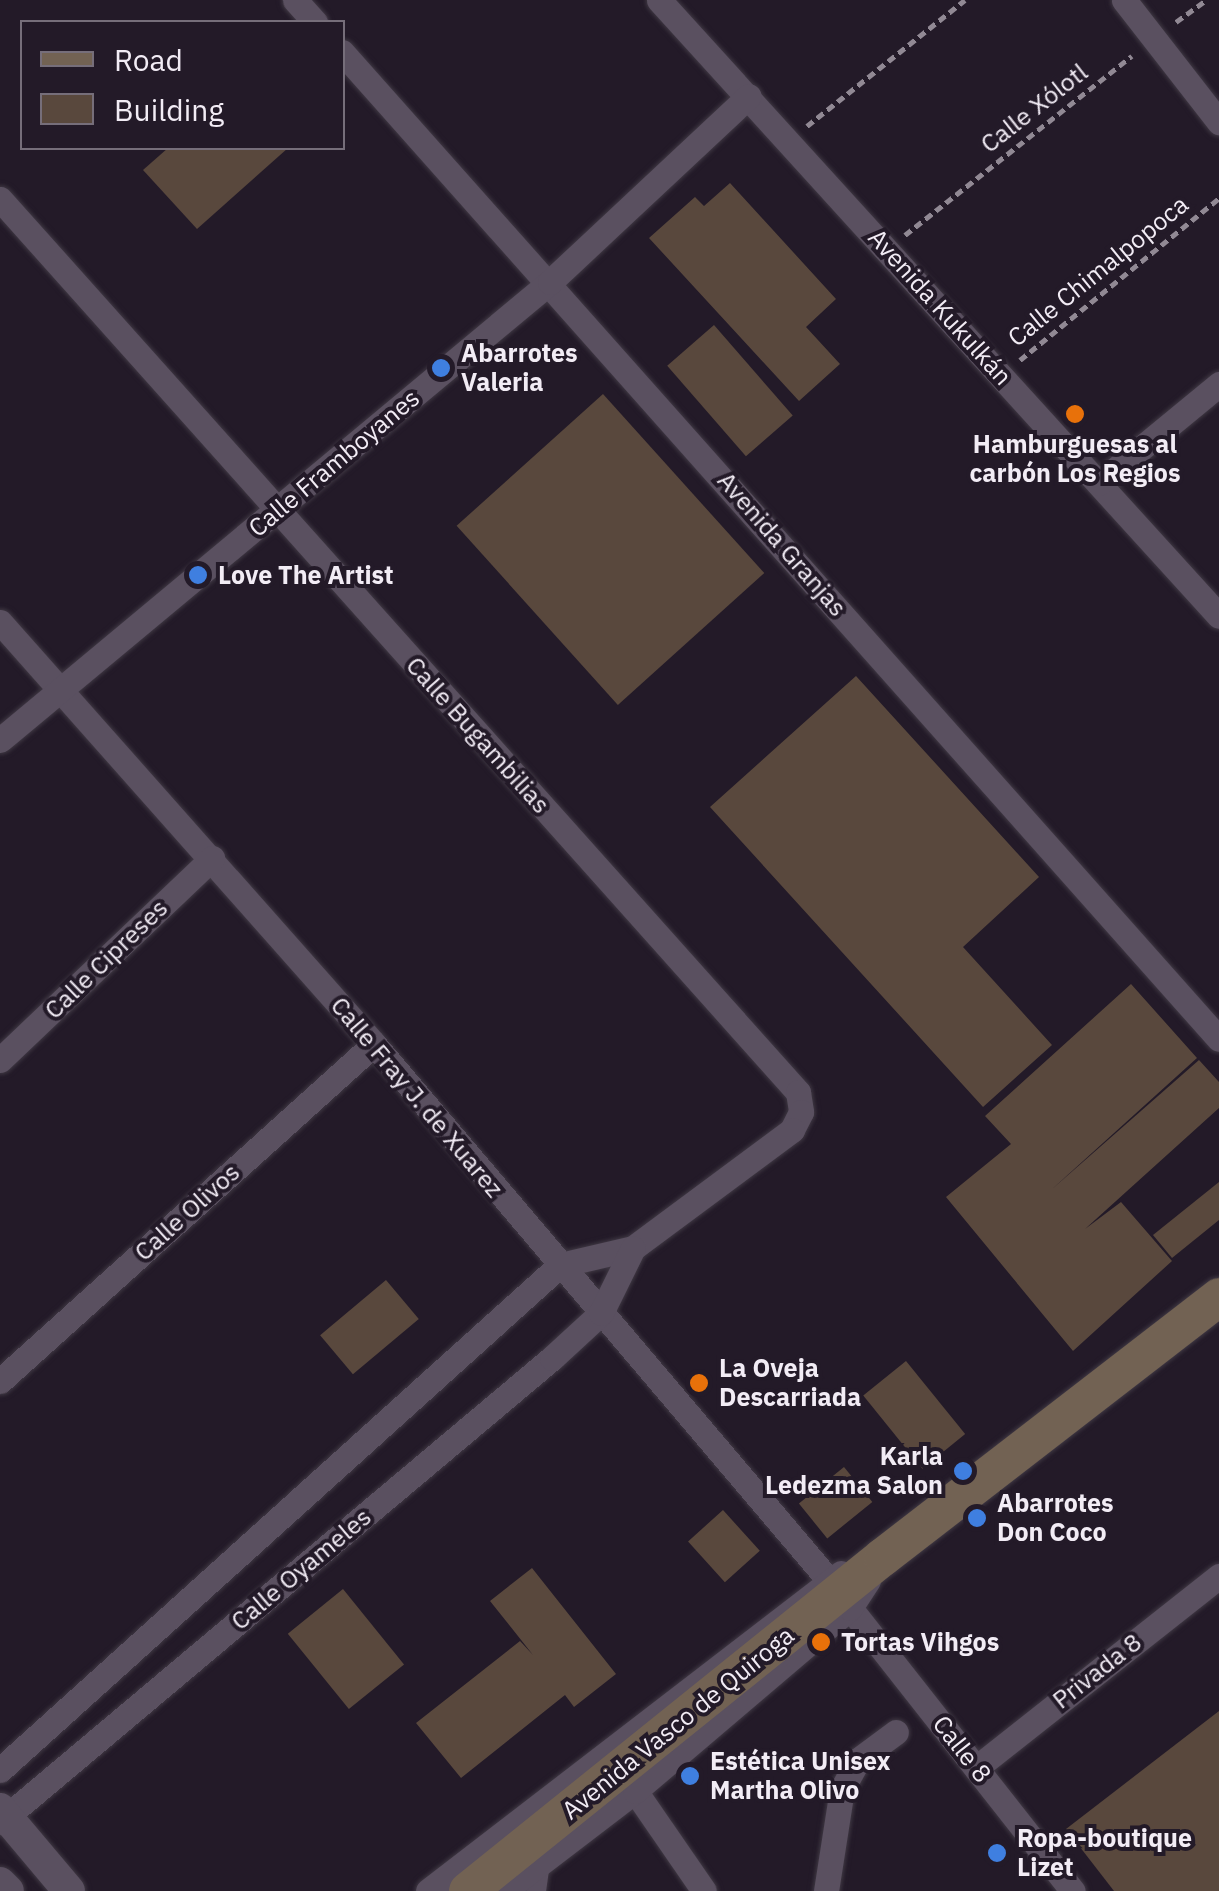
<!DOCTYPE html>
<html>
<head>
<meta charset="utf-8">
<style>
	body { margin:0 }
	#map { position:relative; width:1219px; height:1891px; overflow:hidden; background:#231a28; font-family:"IBM Plex Sans",sans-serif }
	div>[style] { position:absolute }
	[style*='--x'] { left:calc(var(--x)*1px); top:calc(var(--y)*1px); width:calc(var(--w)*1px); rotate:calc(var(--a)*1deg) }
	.building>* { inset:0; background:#59483d; transform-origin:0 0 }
	.path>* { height:5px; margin-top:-2.5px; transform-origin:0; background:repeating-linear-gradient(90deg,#918994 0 8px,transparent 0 13px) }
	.roads { filter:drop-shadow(0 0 2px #3f3843) drop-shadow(0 0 2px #3f3843) }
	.pedestrian>* { height:20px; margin:-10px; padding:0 10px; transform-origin:10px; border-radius:10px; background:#5a5060 }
	.minor>* { height:25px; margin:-12.5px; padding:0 12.5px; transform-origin:12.5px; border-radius:12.5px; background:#5a5060 }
	.tertiary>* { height:32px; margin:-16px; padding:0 16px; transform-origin:16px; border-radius:16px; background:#5a5060 }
	.secondary>* { height:38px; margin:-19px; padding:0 19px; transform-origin:19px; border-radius:19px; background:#726253 }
	.dots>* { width:28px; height:28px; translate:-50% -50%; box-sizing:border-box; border:5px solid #231a28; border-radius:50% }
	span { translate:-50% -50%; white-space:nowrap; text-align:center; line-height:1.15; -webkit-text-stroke:8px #231a28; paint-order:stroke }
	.street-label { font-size:25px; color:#f2ecf5 }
	.poi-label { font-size:25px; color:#f2ecf5; font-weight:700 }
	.left { translate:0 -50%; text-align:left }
	.right { translate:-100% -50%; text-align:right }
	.legend { position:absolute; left:20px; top:20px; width:325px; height:130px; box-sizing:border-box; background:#231a28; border:2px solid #766e7a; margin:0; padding:12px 18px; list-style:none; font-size:30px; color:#f2ecf5 }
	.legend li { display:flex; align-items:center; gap:20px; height:50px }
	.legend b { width:50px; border:2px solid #766e7a }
</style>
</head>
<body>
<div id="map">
	<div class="building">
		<div style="clip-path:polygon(168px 148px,288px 148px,197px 229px,143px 170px)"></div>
		<div style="clip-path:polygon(730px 183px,836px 299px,806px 327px,840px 364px,799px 401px,649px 238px,695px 197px,704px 206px)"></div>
		<div style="left:714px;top:325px;width:120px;height:62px;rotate:49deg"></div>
		<div style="left:603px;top:394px;width:241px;height:197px;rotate:48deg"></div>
		<div style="clip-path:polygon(856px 676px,1039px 877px,963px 947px,1052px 1045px,983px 1107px,710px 807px)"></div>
		<div style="clip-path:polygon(1131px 984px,1197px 1058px,1051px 1190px,1199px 1060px,1219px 1082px,1219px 1108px,1085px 1229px,1121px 1202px,1172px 1261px,1073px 1351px,946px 1197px,1011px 1144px,985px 1116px)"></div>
		<div style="clip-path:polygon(1219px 1182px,1219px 1220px,1172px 1258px,1153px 1235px)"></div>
		<div style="left:386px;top:1280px;width:51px;height:86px;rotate:50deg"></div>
		<div style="left:906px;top:1361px;width:94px;height:55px;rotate:51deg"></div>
		<div style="left:844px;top:1467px;width:45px;height:58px;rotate:51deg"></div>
		<div style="left:723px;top:1510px;width:55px;height:47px;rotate:48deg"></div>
		<div style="clip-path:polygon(532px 1568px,616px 1674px,574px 1707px,565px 1695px,461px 1778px,416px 1723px,520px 1641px,533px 1655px,490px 1601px)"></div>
		<div style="left:343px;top:1589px;width:97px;height:71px;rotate:51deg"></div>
		<div style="clip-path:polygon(1219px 1711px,1219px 1891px,1114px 1891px,1066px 1829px)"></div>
	</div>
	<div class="path">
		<div style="--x:1176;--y:22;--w:37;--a:-36"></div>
		<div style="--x:807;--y:126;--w:202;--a:-38.6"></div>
		<div style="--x:905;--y:235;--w:289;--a:-38.3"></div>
		<div style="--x:1020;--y:360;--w:257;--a:-39.1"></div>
	</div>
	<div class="roads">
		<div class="pedestrian">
			<div style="--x:536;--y:1891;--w:28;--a:-82"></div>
		</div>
		<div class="minor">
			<div style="--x:295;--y:0;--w:30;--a:48"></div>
			<div style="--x:659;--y:0;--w:832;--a:47.73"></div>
			<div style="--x:1124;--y:0;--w:155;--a:52.1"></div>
			<div style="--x:342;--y:52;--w:1320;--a:48.38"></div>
			<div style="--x:0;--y:199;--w:1198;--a:48.22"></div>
			<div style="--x:798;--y:1092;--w:20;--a:81"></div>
			<div style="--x:801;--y:1112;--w:20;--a:117"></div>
			<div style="--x:792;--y:1130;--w:198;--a:143.4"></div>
			<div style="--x:633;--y:1248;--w:75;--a:166.9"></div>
			<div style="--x:560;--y:1265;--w:754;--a:137.96"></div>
			<div style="--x:1099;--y:483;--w:156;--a:-39.5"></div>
			<div style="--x:0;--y:622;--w:564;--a:48.45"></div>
			<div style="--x:374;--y:1044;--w:700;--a:49.69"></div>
			<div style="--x:0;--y:740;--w:716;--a:-39.79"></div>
			<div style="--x:550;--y:282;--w:272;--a:-43.1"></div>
			<div style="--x:0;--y:1060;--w:293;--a:-43.6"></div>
			<div style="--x:0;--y:1381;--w:503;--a:-42.02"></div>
			<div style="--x:850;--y:1608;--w:360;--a:51.8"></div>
			<div style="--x:976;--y:1768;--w:310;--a:-38.3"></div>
			<div style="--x:635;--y:1791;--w:121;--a:55.4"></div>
			<div style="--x:0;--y:1822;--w:721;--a:-40.05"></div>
			<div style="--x:552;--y:1358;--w:67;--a:-42.6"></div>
			<div style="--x:601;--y:1313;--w:72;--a:-63.8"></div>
			<div style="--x:428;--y:1891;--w:521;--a:-37.6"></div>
			<div style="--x:504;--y:1891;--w:165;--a:-37.4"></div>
			<div style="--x:635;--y:1791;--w:282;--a:-40.4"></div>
			<div style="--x:850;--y:1608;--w:33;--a:-57"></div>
			<div style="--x:826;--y:1891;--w:103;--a:-81.1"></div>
			<div style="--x:842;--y:1789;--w:33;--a:-61"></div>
			<div style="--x:858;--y:1760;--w:47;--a:-36.4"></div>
		</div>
		<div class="tertiary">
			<div style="--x:0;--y:1809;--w:107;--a:49.9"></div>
			<div style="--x:0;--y:1883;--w:11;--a:45"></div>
		</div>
		<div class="secondary">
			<div style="--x:468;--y:1891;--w:533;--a:-38.83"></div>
			<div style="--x:883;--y:1557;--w:425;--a:-37.7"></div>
		</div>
	</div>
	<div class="dots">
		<div style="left:441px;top:368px;background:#3f7fe0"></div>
		<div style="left:1075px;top:414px;background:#e8710a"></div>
		<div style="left:198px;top:575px;background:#3f7fe0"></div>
		<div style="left:699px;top:1383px;background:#e8710a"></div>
		<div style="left:963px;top:1471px;background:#3f7fe0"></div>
		<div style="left:977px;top:1518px;background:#3f7fe0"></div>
		<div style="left:821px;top:1642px;background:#e8710a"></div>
		<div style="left:690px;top:1776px;background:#3f7fe0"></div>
		<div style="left:997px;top:1853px;background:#3f7fe0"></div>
	</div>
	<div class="street-label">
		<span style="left:1034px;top:108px;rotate:-38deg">Calle Xólotl</span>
		<span style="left:1098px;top:271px;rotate:-39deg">Calle Chimalpopoca</span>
		<span style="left:940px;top:307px;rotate:48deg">Avenida Kukulkán</span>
		<span style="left:334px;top:463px;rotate:-40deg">Calle Framboyanes</span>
		<span style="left:782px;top:544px;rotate:49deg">Avenida Granjas</span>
		<span style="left:478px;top:735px;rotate:48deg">Calle Bugambilias</span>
		<span style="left:106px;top:959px;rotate:-44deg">Calle Cipreses</span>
		<span style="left:417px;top:1097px;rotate:50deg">Calle Fray J. de Xuarez</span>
		<span style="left:187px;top:1212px;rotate:-42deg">Calle Olivos</span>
		<span style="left:301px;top:1569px;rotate:-40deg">Calle Oyameles</span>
		<span style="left:1097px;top:1671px;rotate:-38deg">Privada 8</span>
		<span style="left:678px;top:1723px;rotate:-39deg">Avenida Vasco de Quiroga</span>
		<span style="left:962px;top:1749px;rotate:52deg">Calle 8</span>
	</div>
	<div class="poi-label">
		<span class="left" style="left:461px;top:368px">Abarrotes<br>Valeria</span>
		<span style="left:1075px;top:459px">Hamburguesas al<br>carbón Los Regios</span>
		<span class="left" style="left:218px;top:575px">Love The Artist</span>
		<span class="left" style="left:719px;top:1383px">La Oveja<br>Descarriada</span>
		<span class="right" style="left:943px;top:1471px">Karla<br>Ledezma Salon</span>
		<span class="left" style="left:997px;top:1518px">Abarrotes<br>Don Coco</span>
		<span class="left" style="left:841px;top:1642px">Tortas Vihgos</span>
		<span class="left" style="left:710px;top:1776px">Estética Unisex<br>Martha Olivo</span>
		<span class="left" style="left:1017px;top:1853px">Ropa-boutique<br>Lizet</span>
	</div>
	<ul class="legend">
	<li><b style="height:12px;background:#726253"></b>Road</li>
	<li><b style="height:28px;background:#59483d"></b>Building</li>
	</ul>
</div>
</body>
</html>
